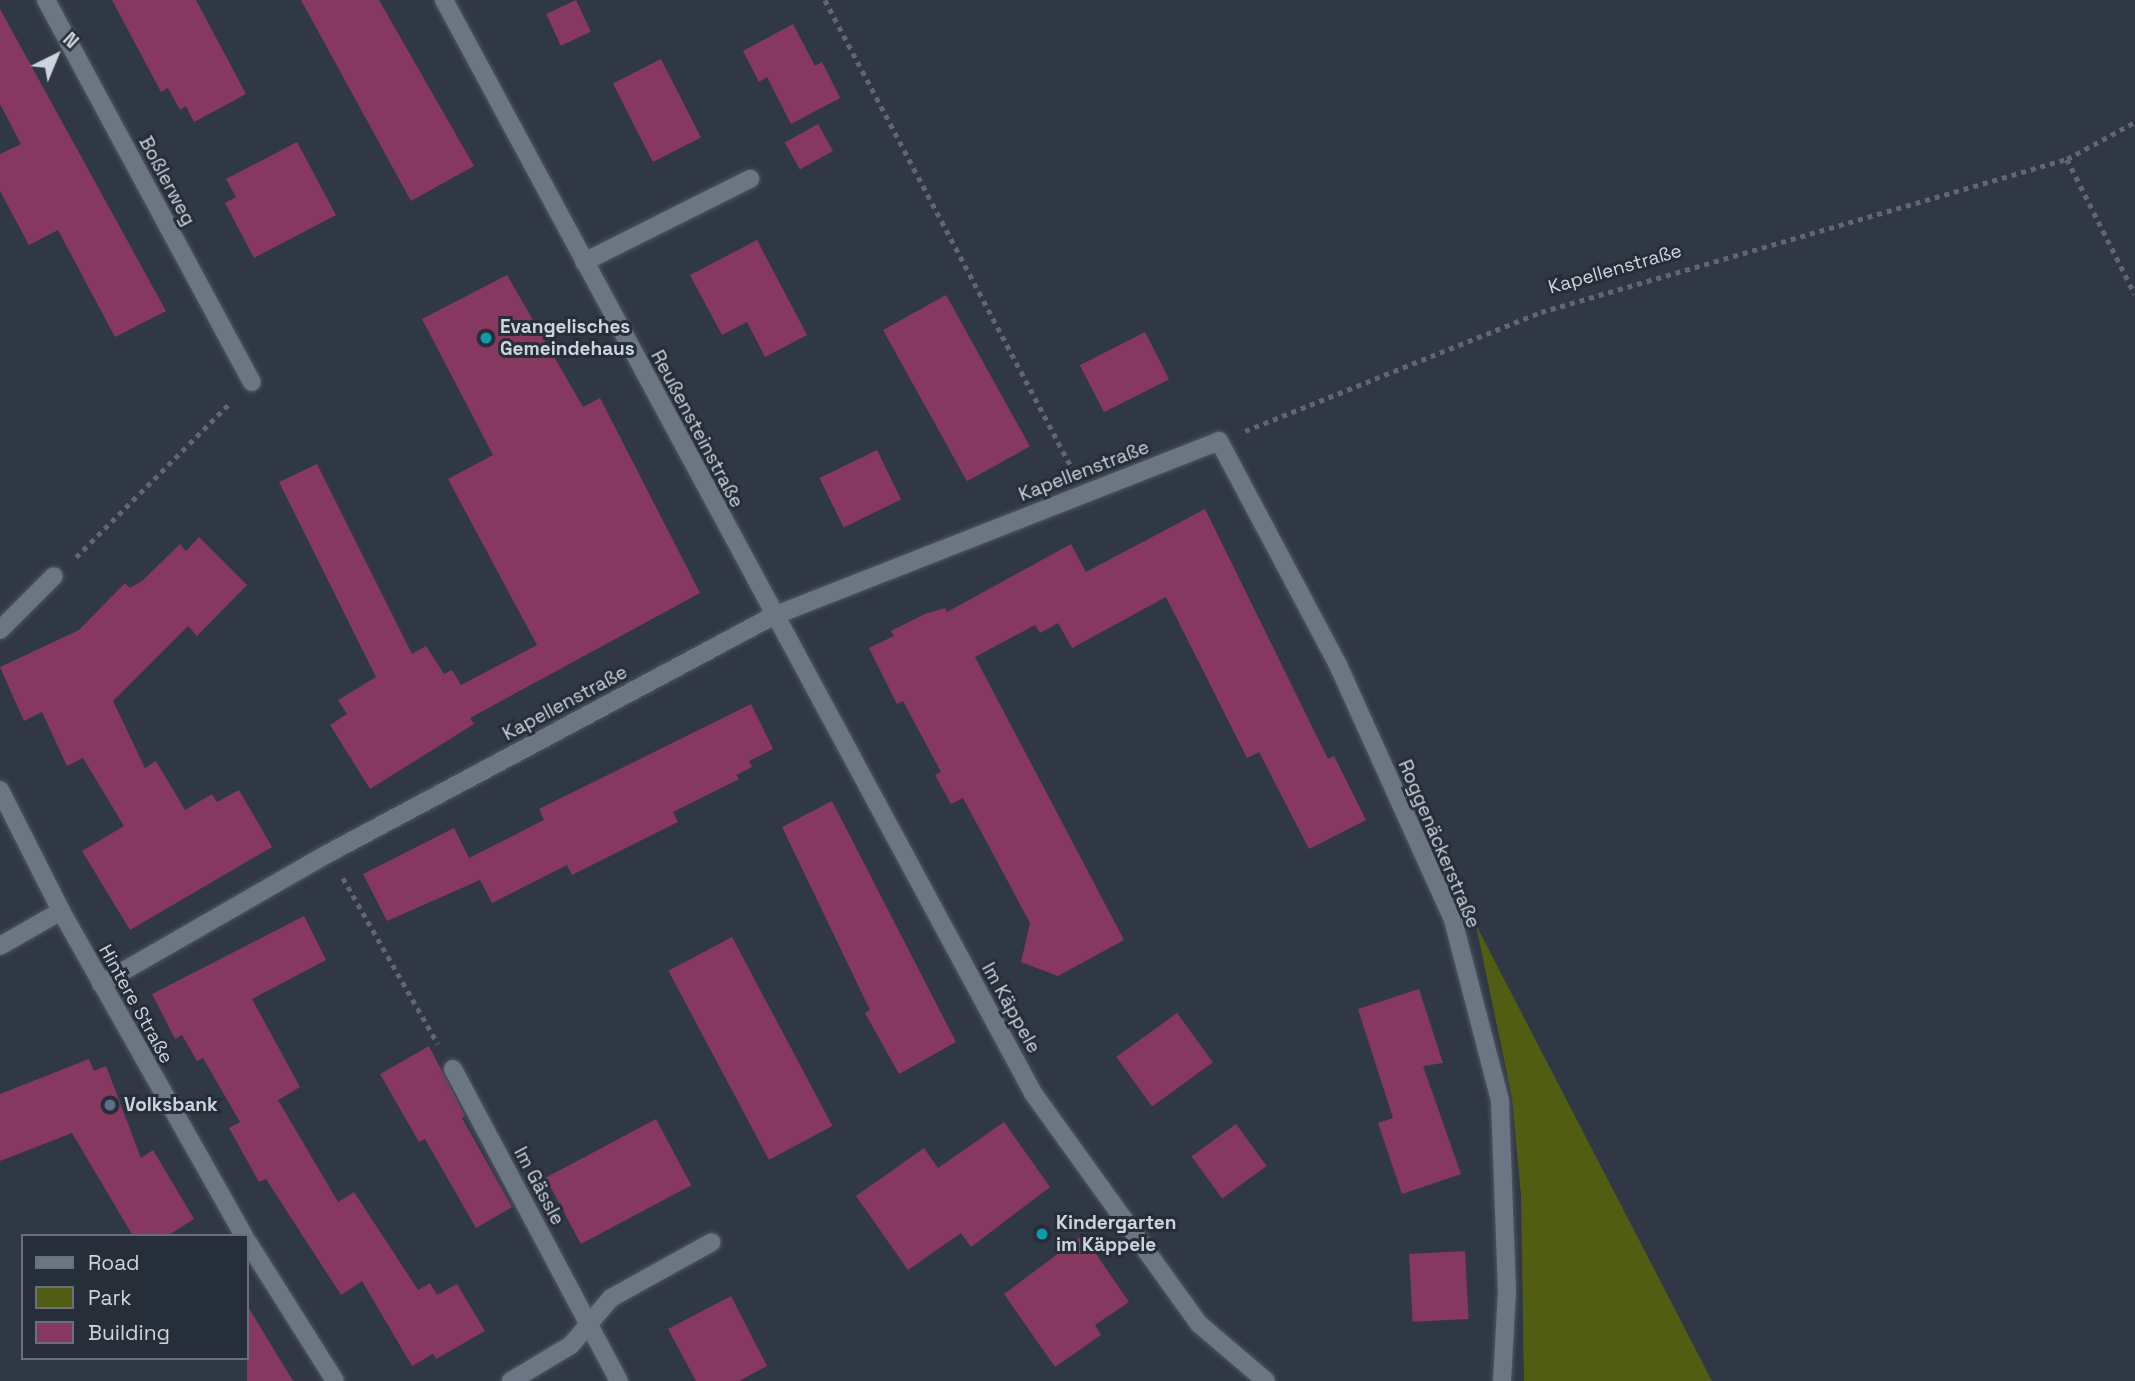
<!DOCTYPE html>
<html>
<head>
<meta charset="utf-8">
<style>
	body { margin:0 }
	#map { position:relative; width:2135px; height:1381px; overflow:hidden; background:#303845; font-family:"Space Grotesk",sans-serif }
	div>[style] { position:absolute }
	[style*='--x'] { left:calc(var(--x)*1px); top:calc(var(--y)*1px); width:calc(var(--w)*1px); rotate:calc(var(--a)*1deg) }
	.green>* { inset:0; background:#525d14 }
	.building>* { inset:0; background:#863861; transform-origin:0 0 }
	.path>* { height:4.5px; margin-top:-2.25px; transform-origin:0; background:repeating-linear-gradient(90deg,#606772 0 5px,transparent 0 10px) }
	.roads { filter:drop-shadow(0 0 2px #4f5660) drop-shadow(0 0 2px #4f5660) }
	.minor>* { height:18px; margin:-9px; padding:0 9px; transform-origin:9px; border-radius:9px; background:#6b7583 }
	.dots>* { width:19px; height:19px; translate:-50% -50%; box-sizing:border-box; border:4px solid #262e3a; border-radius:50% }
	span { translate:-50% -50%; white-space:nowrap; text-align:center; line-height:1.15; -webkit-text-stroke:6px #262e3a; paint-order:stroke }
	.street-label { font-size:19px; color:#ced4dc }
	.poi-label { font-size:19px; color:#ced4dc; font-weight:700 }
	.left { translate:0 -50%; text-align:left }
	.legend { position:absolute; left:21px; top:1234px; width:228px; height:126px; box-sizing:border-box; background:#262e3a; border:2px solid #69707b; margin:0; padding:9px 12px; list-style:none; font-size:21px; color:#ced4dc }
	.legend li { display:flex; align-items:center; gap:14px; height:35px }
	.legend b { width:35px; border:2px solid #69707b }
	.north { position:absolute; left:21px; top:21px; width:70px; height:70px; -webkit-text-stroke:5px #262e3a; paint-order:stroke; rotate:43deg; font-size:19px; font-weight:700; line-height:28px; text-align:center; color:#ced4dc }
	.north::after { content:''; display:block; margin:auto; width:24px; height:32px; background:#ced4dc; clip-path:polygon(50% 0,100% 100%,50% 72%,0 100%) }
</style>
</head>
<body>
<div id="map">
	<div class="green">
		<div style="clip-path:polygon(1476px 925px,1712px 1381px,1524px 1381px,1521px 1196px,1512px 1098px)"></div>
	</div>
	<div class="building">
		<div style="clip-path:polygon(112px 0,196px 0,246px 94px,194px 122px,186px 106px,180px 110px,168px 88px,161px 92px)"></div>
		<div style="clip-path:polygon(301px 0,379px 0,474px 166px,411px 201px)"></div>
		<div style="left:576px;top:0;width:35px;height:33px;rotate:65deg"></div>
		<div style="clip-path:polygon(0 9px,166px 311px,115px 337px,58px 230px,29px 245px,0 191px,0 154px,21px 144px,0 104px)"></div>
		<div style="clip-path:polygon(793px 24px,815px 66px,822px 62px,840px 98px,791px 124px,767px 77px,759px 82px,743px 51px)"></div>
		<div style="left:661px;top:59px;width:88px;height:54px;rotate:63deg"></div>
		<div style="left:818px;top:124px;width:31px;height:38px;rotate:61deg"></div>
		<div style="clip-path:polygon(297px 142px,336px 215px,254px 258px,225px 203px,236px 197px,226px 179px)"></div>
		<div style="clip-path:polygon(757px 240px,807px 335px,765px 357px,747px 322px,722px 335px,690px 275px)"></div>
		<div style="clip-path:polygon(507px 275px,583px 407px,600px 398px,700px 593px,470px 718px,474px 724px,370px 789px,330px 725px,347px 714px,338px 700px,376px 677px,279px 482px,317px 464px,412px 654px,426px 646px,444px 674px,452px 670px,461px 685px,537px 645px,448px 479px,493px 455px,422px 319px)"></div>
		<div style="left:946px;top:295px;width:173px;height:72px;rotate:61deg"></div>
		<div style="left:1145px;top:332px;width:53px;height:73px;rotate:63deg"></div>
		<div style="left:877px;top:450px;width:55px;height:64px;rotate:64deg"></div>
		<div style="clip-path:polygon(1205px 509px,1328px 759px,1334px 756px,1366px 820px,1309px 849px,1259px 752px,1247px 758px,1166px 597px,1072px 648px,1058px 623px,1040px 633px,1035px 625px,975px 657px,1124px 940px,1058px 976px,1021px 962px,1030px 923px,963px 798px,951px 804px,935px 775px,941px 772px,903px 701px,897px 704px,869px 648px,894px 636px,891px 631px,925px 614px,945px 608px,947px 612px,1071px 544px,1086px 572px)"></div>
		<div style="clip-path:polygon(199px 537px,247px 585px,197px 636px,188px 626px,113px 701px,145px 768px,156px 761px,185px 810px,212px 794px,217px 802px,239px 790px,272px 847px,130px 930px,82px 851px,124px 826px,83px 758px,67px 766px,42px 712px,24px 721px,0 667px,79px 630px,125px 583px,130px 588px,142px 581px,180px 544px,186px 551px)"></div>
		<div style="clip-path:polygon(751px 704px,773px 749px,749px 761px,752px 767px,736px 775px,739px 779px,673px 812px,678px 822px,572px 875px,567px 865px,492px 903px,476px 872px,480px 880px,387px 921px,363px 874px,454px 828px,469px 858px,544px 820px,539px 809px)"></div>
		<div style="clip-path:polygon(832px 801px,956px 1042px,899px 1074px,865px 1013px,870px 1010px,782px 827px)"></div>
		<div style="clip-path:polygon(304px 916px,326px 960px,252px 999px,300px 1087px,278px 1100px,338px 1202px,354px 1192px,418px 1290px,430px 1283px,437px 1295px,457px 1284px,485px 1331px,436px 1359px,433px 1354px,412px 1366px,362px 1281px,341px 1295px,266px 1179px,259px 1182px,229px 1128px,240px 1122px,203px 1058px,197px 1061px,182px 1035px,175px 1039px,152px 994px)"></div>
		<div style="left:732px;top:937px;width:214px;height:72px;rotate:62deg"></div>
		<div style="clip-path:polygon(1419px 989px,1443px 1063px,1423px 1066px,1461px 1174px,1402px 1194px,1378px 1123px,1393px 1118px,1358px 1009px)"></div>
		<div style="left:1177px;top:1013px;width:61px;height:75px;rotate:54deg"></div>
		<div style="clip-path:polygon(429px 1046px,465px 1116px,462px 1118px,512px 1207px,476px 1228px,425px 1139px,419px 1142px,380px 1074px)"></div>
		<div style="clip-path:polygon(89px 1059px,94px 1071px,106px 1066px,141px 1158px,153px 1150px,194px 1219px,167px 1236px,133px 1236px,72px 1133px,0 1161px,0 1094px)"></div>
		<div style="left:656px;top:1119px;width:75px;height:125px;rotate:62deg"></div>
		<div style="clip-path:polygon(1004px 1122px,1050px 1187px,971px 1247px,961px 1233px,908px 1270px,856px 1196px,924px 1148px,938px 1168px)"></div>
		<div style="left:1236px;top:1124px;width:52px;height:55px;rotate:54deg"></div>
		<div style="clip-path:polygon(1083px 1235px,1129px 1302px,1095px 1325px,1101px 1335px,1055px 1367px,1004px 1294px)"></div>
		<div style="left:1465px;top:1251px;width:68px;height:56px;rotate:87deg"></div>
		<div style="clip-path:polygon(731px 1296px,767px 1366px,739px 1381px,696px 1381px,668px 1329px)"></div>
		<div style="clip-path:polygon(247px 1305px,279px 1358px,293px 1381px,247px 1381px)"></div>
	</div>
	<div class="path">
		<div style="--x:825;--y:0;--w:529;--a:62.18"></div>
		<div style="--x:2067;--y:159;--w:151;--a:63.3"></div>
		<div style="--x:1245;--y:431;--w:319;--a:-21.9"></div>
		<div style="--x:1541;--y:312;--w:548;--a:-16.22"></div>
		<div style="--x:2067;--y:159;--w:77;--a:-28.6"></div>
		<div style="--x:76;--y:557;--w:219;--a:-45"></div>
		<div style="--x:343;--y:878;--w:191;--a:60.2"></div>
	</div>
	<div class="roads">
		<div class="minor">
			<div style="--x:46;--y:0;--w:434;--a:61.7"></div>
			<div style="--x:444;--y:0;--w:1242;--a:61.68"></div>
			<div style="--x:1033;--y:1093;--w:284;--a:54.3"></div>
			<div style="--x:1199;--y:1324;--w:88;--a:40.4"></div>
			<div style="--x:584;--y:262;--w:186;--a:-26.6"></div>
			<div style="--x:0;--y:630;--w:76;--a:-45"></div>
			<div style="--x:0;--y:790;--w:136;--a:63.2"></div>
			<div style="--x:61;--y:911;--w:373;--a:60.6"></div>
			<div style="--x:0;--y:946;--w:70;--a:-29.8"></div>
			<div style="--x:101;--y:984;--w:263;--a:-29.9"></div>
			<div style="--x:329;--y:853;--w:503;--a:-28.09"></div>
			<div style="--x:773;--y:616;--w:479;--a:-21.4"></div>
			<div style="--x:1219;--y:441;--w:254;--a:62"></div>
			<div style="--x:1338;--y:665;--w:280;--a:65.7"></div>
			<div style="--x:1453;--y:920;--w:187;--a:75.4"></div>
			<div style="--x:1500;--y:1101;--w:189;--a:87.9"></div>
			<div style="--x:1507;--y:1290;--w:91;--a:93.1"></div>
			<div style="--x:453;--y:1069;--w:353;--a:62"></div>
			<div style="--x:247;--y:1241;--w:165;--a:57.8"></div>
			<div style="--x:511;--y:1381;--w:70;--a:-31"></div>
			<div style="--x:571;--y:1345;--w:62;--a:-49.6"></div>
			<div style="--x:611;--y:1298;--w:115;--a:-29"></div>
		</div>
	</div>
	<div class="dots">
		<div style="left:486px;top:338px;background:#0f9aa8"></div>
		<div style="left:110px;top:1105px;background:#5c6f8a"></div>
		<div style="left:1042px;top:1234px;background:#0f9aa8"></div>
	</div>
	<div class="street-label">
		<span style="left:167px;top:181px;rotate:62deg">Boßlerweg</span>
		<span style="left:1615px;top:269px;rotate:-16deg">Kapellenstraße</span>
		<span style="left:697px;top:429px;rotate:62deg">Reußensteinstraße</span>
		<span style="left:1084px;top:471px;rotate:-21deg">Kapellenstraße</span>
		<span style="left:565px;top:703px;rotate:-28deg">Kapellenstraße</span>
		<span style="left:1439px;top:844px;rotate:67deg">Roggenäckerstraße</span>
		<span style="left:136px;top:1004px;rotate:61deg">Hintere Straße</span>
		<span style="left:1011px;top:1008px;rotate:61deg">Im Käppele</span>
		<span style="left:539px;top:1186px;rotate:62deg">Im Gässle</span>
	</div>
	<div class="poi-label">
		<span class="left" style="left:500px;top:338px">Evangelisches<br>Gemeindehaus</span>
		<span class="left" style="left:124px;top:1105px">Volksbank</span>
		<span class="left" style="left:1056px;top:1234px">Kindergarten<br>im Käppele</span>
	</div>
	<ul class="legend">
	<li><b style="height:9px;background:#6b7583"></b>Road</li>
	<li><b style="height:19px;background:#525d14"></b>Park</li>
	<li><b style="height:19px;background:#863861"></b>Building</li>
	</ul>
	<div class="north">N</div>
</div>
</body>
</html>
